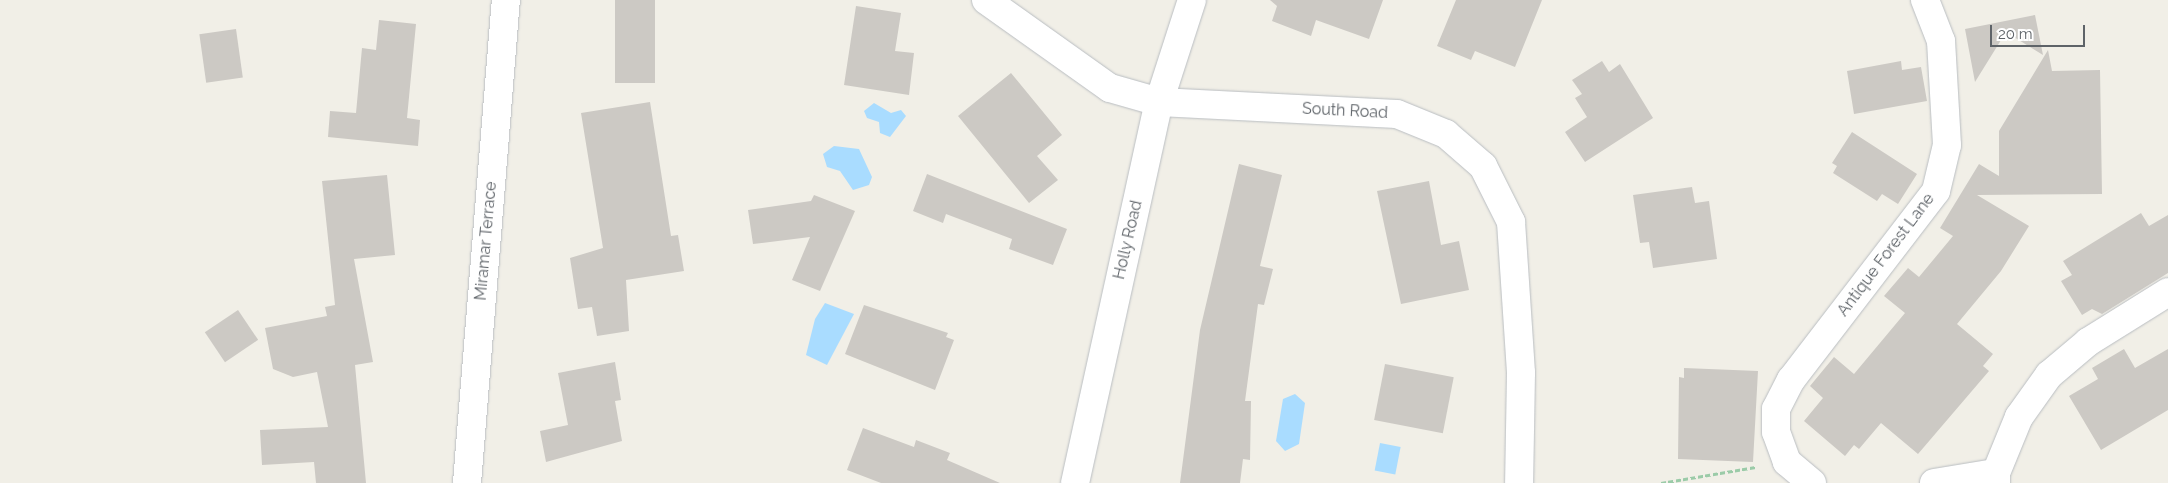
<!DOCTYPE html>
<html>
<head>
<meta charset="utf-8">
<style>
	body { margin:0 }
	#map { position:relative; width:2168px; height:483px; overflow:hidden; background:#f1efe7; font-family:Raleway,sans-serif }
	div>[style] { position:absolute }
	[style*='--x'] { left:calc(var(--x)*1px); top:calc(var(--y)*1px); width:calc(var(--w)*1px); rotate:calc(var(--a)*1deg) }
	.water>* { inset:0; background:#a9dcff; transform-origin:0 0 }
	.building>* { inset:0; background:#ccc9c4; transform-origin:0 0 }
	.path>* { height:3px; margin-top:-1.5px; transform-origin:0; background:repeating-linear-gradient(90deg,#9bcba8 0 5px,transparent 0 7.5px) }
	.roads { filter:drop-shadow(0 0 1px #b9bdc1) drop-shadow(0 0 1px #b9bdc1) }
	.minor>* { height:28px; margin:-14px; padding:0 14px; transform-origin:14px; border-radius:14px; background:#fff }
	span { translate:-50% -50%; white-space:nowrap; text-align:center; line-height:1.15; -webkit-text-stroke:4px #fff; paint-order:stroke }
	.street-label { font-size:16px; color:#5e6368 }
	.scale { position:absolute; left:1990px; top:25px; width:95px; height:22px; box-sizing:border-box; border:2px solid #5e6368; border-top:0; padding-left:6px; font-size:15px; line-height:18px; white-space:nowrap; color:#5e6368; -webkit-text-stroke:4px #fff; paint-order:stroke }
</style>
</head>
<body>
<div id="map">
	<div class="water">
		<div style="clip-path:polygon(874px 103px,891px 113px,901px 110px,906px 116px,890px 137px,880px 133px,879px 122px,867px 118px,864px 111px)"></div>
		<div style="clip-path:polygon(834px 146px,859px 149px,872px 177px,869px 185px,853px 190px,840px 171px,827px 167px,823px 154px)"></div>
		<div style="clip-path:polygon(825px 303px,854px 314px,827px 365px,806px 355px,815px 319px)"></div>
		<div style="clip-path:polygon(1295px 394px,1305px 403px,1299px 444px,1285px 451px,1276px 441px,1283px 399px)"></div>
		<div style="left:1380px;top:443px;width:21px;height:28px;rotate:11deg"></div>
	</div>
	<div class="building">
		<div style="left:615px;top:0;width:40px;height:83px"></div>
		<div style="clip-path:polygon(1270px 0,1383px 0,1369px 39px,1316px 20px,1311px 36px,1272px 21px,1277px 6px)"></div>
		<div style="clip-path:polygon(1456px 0,1542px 0,1515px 67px,1475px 51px,1471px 60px,1437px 46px)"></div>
		<div style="clip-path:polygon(856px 6px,901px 13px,895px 51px,914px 53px,909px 95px,844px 85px)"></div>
		<div style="clip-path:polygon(2035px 15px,2043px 55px,2006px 32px,1975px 82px,1965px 29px)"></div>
		<div style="clip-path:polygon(379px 20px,416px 24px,407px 118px,420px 120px,418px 146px,328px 137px,330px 111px,356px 113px,362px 48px,376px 50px)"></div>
		<div style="left:236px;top:29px;width:49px;height:37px;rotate:82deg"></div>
		<div style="clip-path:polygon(2048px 50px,2052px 71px,2100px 70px,2102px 194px,1977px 195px,2029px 226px,2001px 271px,1957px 324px,1993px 354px,1983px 366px,1989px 371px,1918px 454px,1881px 423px,1859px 449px,1854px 445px,1845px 456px,1804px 421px,1823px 398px,1810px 386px,1834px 357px,1854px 374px,1905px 313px,1884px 296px,1908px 268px,1919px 277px,1953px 236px,1940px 228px,1979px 164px,1999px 176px,1999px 131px)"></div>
		<div style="clip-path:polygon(1602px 61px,1609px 72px,1620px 64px,1653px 118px,1585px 162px,1565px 132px,1587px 117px,1575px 98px,1582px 94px,1572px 80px)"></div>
		<div style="clip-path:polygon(1901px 61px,1902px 70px,1921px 67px,1927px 101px,1854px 114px,1847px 71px)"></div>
		<div style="clip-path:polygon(1011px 73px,1062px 135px,1037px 156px,1058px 180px,1029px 203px,958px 116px)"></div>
		<div style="clip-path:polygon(650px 102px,671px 236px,678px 235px,684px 271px,626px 280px,629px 331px,597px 336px,592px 307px,578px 309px,570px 258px,603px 248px,581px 113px)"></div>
		<div style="clip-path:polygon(1852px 132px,1917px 174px,1898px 204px,1882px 194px,1877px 201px,1833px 173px,1837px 166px,1832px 163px)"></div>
		<div style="clip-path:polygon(1239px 164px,1282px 175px,1260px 266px,1273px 269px,1264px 305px,1258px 304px,1245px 401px,1251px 401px,1250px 460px,1243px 459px,1240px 483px,1180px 483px,1200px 330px)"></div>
		<div style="clip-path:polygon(927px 174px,1067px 229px,1053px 265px,1009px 249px,1012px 239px,946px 214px,943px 223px,913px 211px)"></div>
		<div style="clip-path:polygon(387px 175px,395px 255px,354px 259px,373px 362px,355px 365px,366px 483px,316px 483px,314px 462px,262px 465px,260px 430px,328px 427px,317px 372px,293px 377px,273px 369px,265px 328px,327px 316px,325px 307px,335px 305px,322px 181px)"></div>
		<div style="clip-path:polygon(1429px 181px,1441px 245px,1459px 241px,1469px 290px,1401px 304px,1377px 191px)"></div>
		<div style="clip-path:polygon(1692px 187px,1695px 203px,1709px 201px,1717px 259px,1653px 268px,1649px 242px,1640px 243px,1633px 195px)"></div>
		<div style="clip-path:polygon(814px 195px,855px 211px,820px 291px,792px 280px,810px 237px,753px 244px,748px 210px,811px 201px)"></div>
		<div style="clip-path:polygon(2141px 213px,2149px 226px,2168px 215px,2168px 273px,2102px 314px,2092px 309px,2082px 315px,2061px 281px,2072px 275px,2063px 261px)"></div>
		<div style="clip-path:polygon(864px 305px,948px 333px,946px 337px,954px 340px,935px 390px,845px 354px)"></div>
		<div style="left:238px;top:310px;width:36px;height:40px;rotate:56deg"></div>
		<div style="clip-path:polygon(2124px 349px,2135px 368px,2168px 349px,2168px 410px,2101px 450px,2069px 396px,2098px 379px,2092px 368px)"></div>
		<div style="clip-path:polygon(615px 362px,621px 400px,615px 401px,622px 441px,546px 462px,540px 431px,568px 425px,558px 373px)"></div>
		<div style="left:1385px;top:364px;width:70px;height:57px;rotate:11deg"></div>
		<div style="clip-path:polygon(1684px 368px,1758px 371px,1753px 462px,1678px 459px,1679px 377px,1684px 378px)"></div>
		<div style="clip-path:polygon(863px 428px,914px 447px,916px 440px,950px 453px,947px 460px,1000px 483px,881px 483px,847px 470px)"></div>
	</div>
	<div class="path">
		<div style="--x:1661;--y:483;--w:96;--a:-9.6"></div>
	</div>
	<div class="roads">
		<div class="minor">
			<div style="--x:986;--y:0;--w:152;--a:35.4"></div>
			<div style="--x:1110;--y:88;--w:51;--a:15.9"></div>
			<div style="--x:1159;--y:102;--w:238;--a:2.9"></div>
			<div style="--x:1397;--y:114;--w:53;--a:22.2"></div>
			<div style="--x:1446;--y:134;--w:49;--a:40.9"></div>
			<div style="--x:1483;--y:166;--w:63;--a:63.4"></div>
			<div style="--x:1511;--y:222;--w:151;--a:86.2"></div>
			<div style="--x:1521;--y:373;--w:110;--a:91"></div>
			<div style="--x:467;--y:483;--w:485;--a:-85.4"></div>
			<div style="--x:1075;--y:483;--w:390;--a:-77.6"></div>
			<div style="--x:1159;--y:102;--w:107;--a:-72.1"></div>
			<div style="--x:1812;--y:483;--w:33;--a:-140"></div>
			<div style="--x:1787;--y:462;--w:32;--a:-110"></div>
			<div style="--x:1776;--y:432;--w:23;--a:-90"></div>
			<div style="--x:1776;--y:409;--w:33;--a:-63"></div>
			<div style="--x:1791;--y:380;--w:238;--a:-52.5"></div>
			<div style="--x:1936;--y:191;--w:47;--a:-76.6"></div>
			<div style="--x:1947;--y:145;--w:104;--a:-93.3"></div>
			<div style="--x:1941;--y:41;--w:44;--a:-111.3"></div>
			<div style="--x:1934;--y:483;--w:63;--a:-9.2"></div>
			<div style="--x:1996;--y:483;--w:10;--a:-90"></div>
			<div style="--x:1996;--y:473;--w:61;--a:-67.7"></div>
			<div style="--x:2019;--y:417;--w:52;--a:-54.5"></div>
			<div style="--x:2049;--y:375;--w:51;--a:-40.2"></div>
			<div style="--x:2088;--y:342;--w:94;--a:-32"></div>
		</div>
	</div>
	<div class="street-label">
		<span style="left:1345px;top:111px;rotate:3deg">South Road</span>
		<span style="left:1128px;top:240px;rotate:-77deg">Holly Road</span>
		<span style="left:486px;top:241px;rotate:-85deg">Miramar Terrace</span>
		<span style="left:1886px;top:255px;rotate:-53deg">Antique Forest Lane</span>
	</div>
	<div class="scale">20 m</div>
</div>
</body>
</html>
